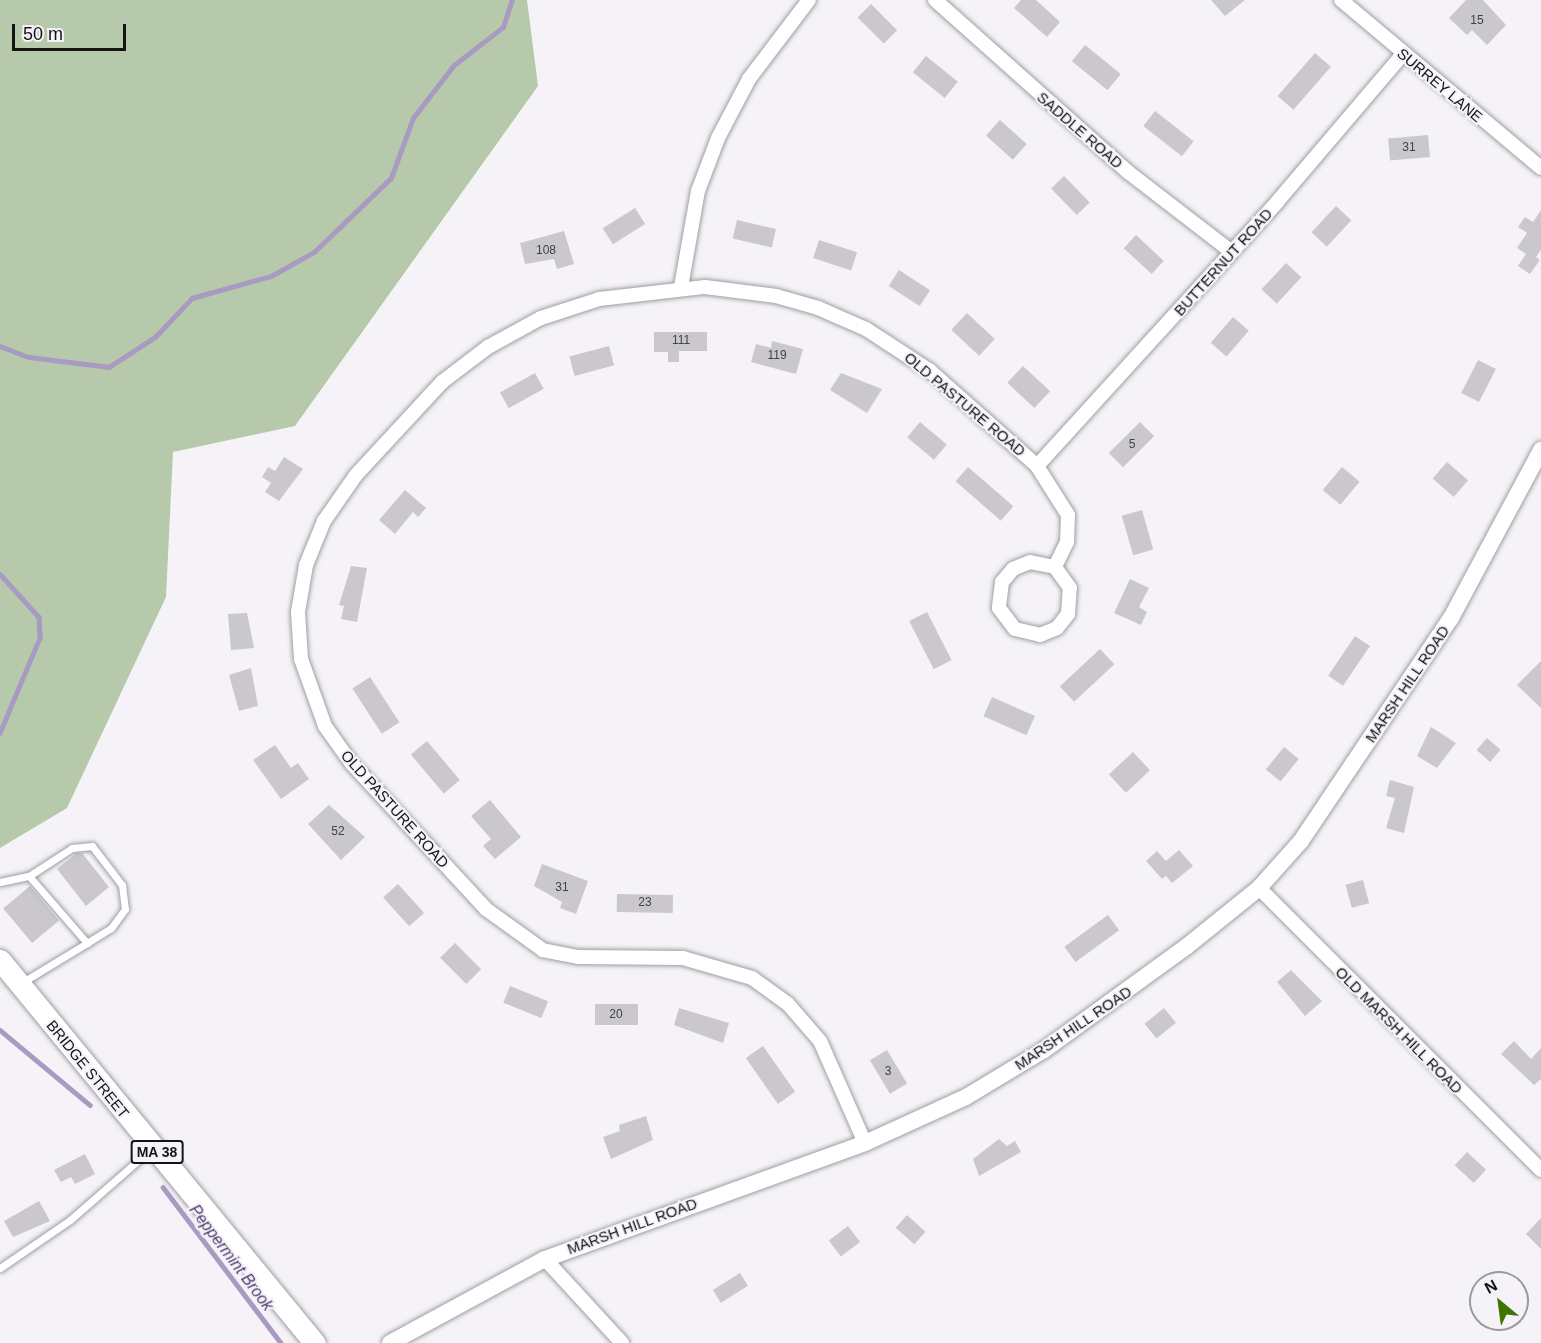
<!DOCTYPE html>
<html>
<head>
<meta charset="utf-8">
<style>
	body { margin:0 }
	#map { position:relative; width:1541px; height:1343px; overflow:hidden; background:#f5f3f8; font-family:Helvetica,sans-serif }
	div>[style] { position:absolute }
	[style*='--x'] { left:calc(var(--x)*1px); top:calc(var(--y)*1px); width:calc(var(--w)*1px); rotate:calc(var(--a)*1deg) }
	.green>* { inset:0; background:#b6caab }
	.stream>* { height:4.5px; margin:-2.25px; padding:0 2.25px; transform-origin:2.25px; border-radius:2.25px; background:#a89ac0 }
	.building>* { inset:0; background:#cac8cd; transform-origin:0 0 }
	.roads { filter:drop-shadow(0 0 2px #a09ea3) drop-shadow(0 0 2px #a09ea3) }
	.service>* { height:7px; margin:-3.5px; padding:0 3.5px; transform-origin:3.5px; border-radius:3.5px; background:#fff }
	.minor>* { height:14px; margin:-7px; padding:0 7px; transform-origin:7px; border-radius:7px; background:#fff }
	.tertiary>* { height:16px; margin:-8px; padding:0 8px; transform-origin:8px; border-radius:8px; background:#fff }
	.primary>* { height:21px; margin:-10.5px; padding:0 10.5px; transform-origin:10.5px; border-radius:10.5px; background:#fff }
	span { translate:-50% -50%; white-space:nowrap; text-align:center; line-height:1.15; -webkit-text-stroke:4.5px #f5f3f8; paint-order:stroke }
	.number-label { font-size:12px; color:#424143 }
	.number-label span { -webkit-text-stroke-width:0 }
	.shield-label span { padding:2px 4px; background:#f5f3f8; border:2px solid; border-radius:4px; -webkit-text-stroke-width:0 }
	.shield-label { font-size:14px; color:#141415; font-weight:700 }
	.street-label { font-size:15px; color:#141415 }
	.water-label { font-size:16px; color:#503b6f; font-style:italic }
	.north { position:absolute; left:1469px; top:1271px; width:60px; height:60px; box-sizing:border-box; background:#f5f3f8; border:2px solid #9b9a9d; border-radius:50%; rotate:331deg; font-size:16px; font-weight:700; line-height:24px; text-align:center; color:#141415 }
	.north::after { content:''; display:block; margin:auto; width:21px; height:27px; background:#3d7402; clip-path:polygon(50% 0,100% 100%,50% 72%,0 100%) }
	.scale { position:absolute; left:12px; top:24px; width:114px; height:27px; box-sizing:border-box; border:3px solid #141415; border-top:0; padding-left:8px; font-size:18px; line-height:21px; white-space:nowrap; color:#141415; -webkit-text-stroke:4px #f5f3f8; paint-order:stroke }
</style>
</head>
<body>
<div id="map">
	<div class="green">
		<div style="clip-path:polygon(0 0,527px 0,538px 86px,295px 426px,173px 452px,166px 597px,67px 808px,0 848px)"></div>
	</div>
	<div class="stream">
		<div style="--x:0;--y:346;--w:31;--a:21"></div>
		<div style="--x:29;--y:357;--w:81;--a:7.1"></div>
		<div style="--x:109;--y:367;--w:55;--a:-33.1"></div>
		<div style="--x:155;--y:337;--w:54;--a:-46.5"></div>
		<div style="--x:192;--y:298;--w:82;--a:-15.6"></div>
		<div style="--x:271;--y:276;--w:49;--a:-29.2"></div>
		<div style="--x:314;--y:252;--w:107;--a:-43.9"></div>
		<div style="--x:391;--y:178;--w:64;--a:-69.9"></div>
		<div style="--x:413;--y:118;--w:67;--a:-52.3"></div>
		<div style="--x:454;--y:65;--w:62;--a:-37.8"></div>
		<div style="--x:503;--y:27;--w:28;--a:-72"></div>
		<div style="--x:0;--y:574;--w:58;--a:47.8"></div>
		<div style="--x:39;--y:617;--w:21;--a:87"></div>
		<div style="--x:40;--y:638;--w:103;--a:112.8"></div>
		<div style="--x:0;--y:1030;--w:117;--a:39.8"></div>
		<div style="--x:163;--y:1187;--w:196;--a:52.9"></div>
	</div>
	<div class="building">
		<div style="clip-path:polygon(1021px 0,1036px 0,1060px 22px,1047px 37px,1014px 8px)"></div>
		<div style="clip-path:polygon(1211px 0,1245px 0,1225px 16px)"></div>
		<div style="clip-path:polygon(1466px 0,1483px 0,1506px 25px,1487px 45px,1472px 30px,1467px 35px,1449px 18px)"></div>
		<div style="left:871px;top:4px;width:37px;height:19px;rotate:45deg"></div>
		<div style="left:1085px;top:45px;width:46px;height:21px;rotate:39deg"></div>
		<div style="left:1315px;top:53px;width:21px;height:57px;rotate:41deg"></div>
		<div style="left:926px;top:56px;width:41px;height:21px;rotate:39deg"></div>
		<div style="left:1155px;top:111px;width:49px;height:19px;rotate:38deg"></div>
		<div style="left:1000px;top:120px;width:36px;height:21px;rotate:42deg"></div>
		<div style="left:1428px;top:135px;width:22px;height:40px;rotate:85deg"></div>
		<div style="left:1064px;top:176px;width:37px;height:18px;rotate:46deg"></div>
		<div style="left:1336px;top:206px;width:21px;height:36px;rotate:43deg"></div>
		<div style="left:635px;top:208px;width:19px;height:38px;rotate:58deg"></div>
		<div style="clip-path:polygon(1541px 210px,1541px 250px,1536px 257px,1540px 260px,1530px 274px,1518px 266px,1526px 254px,1517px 248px,1527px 233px,1518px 227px,1525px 217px,1533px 222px)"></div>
		<div style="left:737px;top:220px;width:40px;height:19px;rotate:13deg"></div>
		<div style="clip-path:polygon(564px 231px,574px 264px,557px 269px,554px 259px,525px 264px,520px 243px)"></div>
		<div style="left:1136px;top:235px;width:38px;height:18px;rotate:43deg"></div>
		<div style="left:819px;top:240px;width:40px;height:19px;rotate:18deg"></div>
		<div style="left:1286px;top:263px;width:21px;height:36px;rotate:43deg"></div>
		<div style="left:899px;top:270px;width:37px;height:19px;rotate:33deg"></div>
		<div style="left:967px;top:313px;width:38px;height:23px;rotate:43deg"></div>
		<div style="left:1233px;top:317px;width:21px;height:34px;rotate:41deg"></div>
		<div style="clip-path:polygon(654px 332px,707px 332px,707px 351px,679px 351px,679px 362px,668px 362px,668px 352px,654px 352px)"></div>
		<div style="clip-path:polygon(772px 341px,803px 349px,796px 374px,751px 362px,756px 344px,771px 348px)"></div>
		<div style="left:609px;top:346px;width:20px;height:41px;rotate:75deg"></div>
		<div style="left:1478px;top:360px;width:20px;height:37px;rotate:27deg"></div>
		<div style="left:1023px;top:366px;width:37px;height:23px;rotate:43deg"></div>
		<div style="left:535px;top:373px;width:18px;height:40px;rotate:61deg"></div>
		<div style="clip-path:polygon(841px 373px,882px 389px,867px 413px,830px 390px)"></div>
		<div style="left:920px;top:422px;width:35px;height:20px;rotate:40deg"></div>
		<div style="left:1140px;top:422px;width:20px;height:44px;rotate:45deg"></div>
		<div style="clip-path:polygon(284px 457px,303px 469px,279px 501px,265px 492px,271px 483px,262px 477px,268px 467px,275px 471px)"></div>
		<div style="left:1447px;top:462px;width:28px;height:22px;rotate:41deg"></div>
		<div style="left:968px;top:467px;width:60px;height:19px;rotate:41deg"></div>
		<div style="left:1342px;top:467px;width:23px;height:30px;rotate:40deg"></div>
		<div style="clip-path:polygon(405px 490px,426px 508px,418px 517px,413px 512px,395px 534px,379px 520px)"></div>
		<div style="left:1142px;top:510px;width:41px;height:21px;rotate:74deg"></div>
		<div style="clip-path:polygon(351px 566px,367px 568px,357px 622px,341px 619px,344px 606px,339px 605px)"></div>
		<div style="clip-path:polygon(1130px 579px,1149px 588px,1139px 607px,1147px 612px,1141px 625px,1114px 613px)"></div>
		<div style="left:927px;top:612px;width:54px;height:20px;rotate:63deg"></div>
		<div style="clip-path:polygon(247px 613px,254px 648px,231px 650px,228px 614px)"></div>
		<div style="left:1355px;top:636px;width:18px;height:48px;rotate:34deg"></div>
		<div style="left:1100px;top:649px;width:21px;height:55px;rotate:47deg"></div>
		<div style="clip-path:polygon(1541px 661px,1541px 708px,1517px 685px)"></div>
		<div style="clip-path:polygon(251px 668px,258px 706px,239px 711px,229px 675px)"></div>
		<div style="left:370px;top:677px;width:54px;height:21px;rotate:57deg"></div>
		<div style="left:992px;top:697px;width:47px;height:21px;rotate:24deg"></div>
		<div style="clip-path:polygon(1431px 727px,1456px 743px,1437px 768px,1417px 756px)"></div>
		<div style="left:1487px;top:738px;width:18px;height:16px;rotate:41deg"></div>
		<div style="left:427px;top:741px;width:51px;height:21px;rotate:50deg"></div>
		<div style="clip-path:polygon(275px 745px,291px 768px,298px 763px,309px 779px,281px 799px,253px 760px)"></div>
		<div style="left:1284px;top:747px;width:19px;height:29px;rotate:39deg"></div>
		<div style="left:1133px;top:752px;width:25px;height:33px;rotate:47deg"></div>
		<div style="clip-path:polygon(1390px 780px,1414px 787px,1404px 833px,1386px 828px,1395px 798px,1386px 796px)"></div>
		<div style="clip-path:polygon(490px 800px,521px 837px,495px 859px,483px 846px,491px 839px,471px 816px)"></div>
		<div style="clip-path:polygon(329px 805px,365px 837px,341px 860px,308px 824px)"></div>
		<div style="clip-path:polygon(1179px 850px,1193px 866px,1172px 883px,1166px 876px,1162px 879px,1146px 861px,1157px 851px,1166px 861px)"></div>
		<div style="clip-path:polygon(77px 853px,82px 853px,109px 887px,86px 906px,57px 869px)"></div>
		<div style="clip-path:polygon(542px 864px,588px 881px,576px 914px,560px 908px,562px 902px,534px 886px)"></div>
		<div style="left:1363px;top:880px;width:24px;height:18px;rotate:75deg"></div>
		<div style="left:398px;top:884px;width:39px;height:20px;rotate:48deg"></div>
		<div style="left:30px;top:886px;width:45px;height:35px;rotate:50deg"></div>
		<div style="left:617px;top:894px;width:56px;height:18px;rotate:1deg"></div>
		<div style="left:1108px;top:915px;width:19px;height:54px;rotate:54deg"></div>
		<div style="left:455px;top:943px;width:37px;height:21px;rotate:45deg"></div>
		<div style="clip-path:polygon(1291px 970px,1322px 1001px,1305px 1016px,1277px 982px)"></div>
		<div style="left:510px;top:986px;width:41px;height:18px;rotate:22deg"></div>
		<div style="left:595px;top:1004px;width:43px;height:21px"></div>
		<div style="clip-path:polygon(679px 1008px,729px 1023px,723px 1043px,674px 1025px)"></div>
		<div style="left:1164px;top:1008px;width:19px;height:25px;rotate:51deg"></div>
		<div style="clip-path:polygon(1514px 1041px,1531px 1059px,1541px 1048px,1541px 1079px,1534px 1085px,1501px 1054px)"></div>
		<div style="left:763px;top:1046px;width:56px;height:21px;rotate:55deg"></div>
		<div style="left:887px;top:1050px;width:39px;height:20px;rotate:59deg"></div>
		<div style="clip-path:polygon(646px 1116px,653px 1140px,611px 1159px,603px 1137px,620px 1131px,619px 1125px)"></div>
		<div style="clip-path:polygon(999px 1139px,1007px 1146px,1015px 1141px,1021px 1152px,979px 1176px,973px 1159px)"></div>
		<div style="left:1467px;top:1152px;width:26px;height:18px;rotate:43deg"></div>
		<div style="clip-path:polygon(85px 1154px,95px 1174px,75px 1184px,71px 1177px,61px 1182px,54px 1170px)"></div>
		<div style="clip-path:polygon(39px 1201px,50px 1221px,13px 1237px,4px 1221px)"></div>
		<div style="left:907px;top:1215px;width:25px;height:17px;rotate:42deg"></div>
		<div style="clip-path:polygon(1541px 1218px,1541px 1249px,1526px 1234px)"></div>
		<div style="left:848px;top:1226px;width:20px;height:24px;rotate:53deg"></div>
		<div style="left:740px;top:1273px;width:15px;height:32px;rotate:58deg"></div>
	</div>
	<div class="roads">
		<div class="service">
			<div style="--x:29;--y:876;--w:51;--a:-33.1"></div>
			<div style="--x:72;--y:848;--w:20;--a:-6"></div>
			<div style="--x:92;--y:846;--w:49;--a:52.4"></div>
			<div style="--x:122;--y:885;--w:24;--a:83"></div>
			<div style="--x:125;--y:909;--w:24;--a:126"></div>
			<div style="--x:111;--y:928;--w:28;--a:148"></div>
			<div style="--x:0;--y:882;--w:30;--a:-12"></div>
			<div style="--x:29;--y:876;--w:89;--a:49.1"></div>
			<div style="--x:87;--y:943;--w:77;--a:148.8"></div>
			<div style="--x:0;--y:1268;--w:85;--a:-34.4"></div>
			<div style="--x:70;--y:1220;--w:108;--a:-41.2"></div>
		</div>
		<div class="minor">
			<div style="--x:935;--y:0;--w:259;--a:41.7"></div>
			<div style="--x:1128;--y:172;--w:131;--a:37.6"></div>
			<div style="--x:1341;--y:0;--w:261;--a:40"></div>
			<div style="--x:681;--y:287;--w:97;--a:-80"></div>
			<div style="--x:698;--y:191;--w:57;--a:-69.3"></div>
			<div style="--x:718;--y:138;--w:67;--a:-62.3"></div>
			<div style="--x:749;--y:79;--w:99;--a:-52.8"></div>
			<div style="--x:1037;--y:466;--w:357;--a:-47.7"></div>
			<div style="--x:1277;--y:202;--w:194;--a:-49.6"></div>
			<div style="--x:1259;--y:888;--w:399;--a:45"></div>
			<div style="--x:865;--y:1143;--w:111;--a:-113.8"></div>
			<div style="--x:820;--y:1041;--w:49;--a:-130.9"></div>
			<div style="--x:788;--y:1004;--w:44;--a:-144.2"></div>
			<div style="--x:752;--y:978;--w:72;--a:-163.8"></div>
			<div style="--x:683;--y:958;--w:105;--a:-179.5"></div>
			<div style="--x:578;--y:957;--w:36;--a:-169"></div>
			<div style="--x:543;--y:950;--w:70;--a:-144.3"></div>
			<div style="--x:486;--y:909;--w:197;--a:-132.7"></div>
			<div style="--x:352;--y:764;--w:47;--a:-125.4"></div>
			<div style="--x:325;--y:726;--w:71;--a:-109.7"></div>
			<div style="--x:301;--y:659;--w:47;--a:-93.7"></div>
			<div style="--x:298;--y:612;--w:48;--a:-80.3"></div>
			<div style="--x:306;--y:565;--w:48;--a:-67.8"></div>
			<div style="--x:324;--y:521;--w:56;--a:-55.2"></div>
			<div style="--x:356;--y:475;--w:127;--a:-47.2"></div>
			<div style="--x:442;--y:382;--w:58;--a:-37.3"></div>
			<div style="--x:488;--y:347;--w:60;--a:-28.7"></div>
			<div style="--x:541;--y:318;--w:61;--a:-18.1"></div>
			<div style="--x:599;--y:299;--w:107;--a:-6.5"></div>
			<div style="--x:705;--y:287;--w:72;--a:7.2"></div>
			<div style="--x:776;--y:296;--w:44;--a:15.9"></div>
			<div style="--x:818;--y:308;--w:52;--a:23.6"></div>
			<div style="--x:866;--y:329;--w:75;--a:33.1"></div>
			<div style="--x:929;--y:370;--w:144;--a:41.6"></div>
			<div style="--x:1037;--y:466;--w:58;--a:57.7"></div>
			<div style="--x:1068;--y:515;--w:27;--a:92"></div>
			<div style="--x:1067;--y:542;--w:28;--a:116"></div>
			<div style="--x:1055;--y:567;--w:25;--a:-169"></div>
			<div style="--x:1030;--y:562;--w:18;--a:158"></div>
			<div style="--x:1013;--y:569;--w:17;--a:130"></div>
			<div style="--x:1002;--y:582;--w:26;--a:97"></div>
			<div style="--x:999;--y:608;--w:26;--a:53"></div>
			<div style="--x:1015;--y:629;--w:26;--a:13"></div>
			<div style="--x:1040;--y:635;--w:18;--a:-22"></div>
			<div style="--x:1057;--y:628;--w:18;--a:-52"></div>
			<div style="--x:1068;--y:614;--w:26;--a:-86"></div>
			<div style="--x:1070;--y:588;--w:26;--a:-126"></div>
			<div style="--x:545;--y:1259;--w:114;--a:47.5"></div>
		</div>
		<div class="tertiary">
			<div style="--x:390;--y:1343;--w:176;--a:-28.5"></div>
			<div style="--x:545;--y:1259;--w:340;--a:-19.9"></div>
			<div style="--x:865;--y:1143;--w:111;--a:-24.5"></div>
			<div style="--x:966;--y:1097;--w:91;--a:-31.1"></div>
			<div style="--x:1044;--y:1050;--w:175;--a:-36"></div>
			<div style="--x:1186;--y:947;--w:94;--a:-38.9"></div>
			<div style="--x:1259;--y:888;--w:63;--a:-48.2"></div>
			<div style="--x:1301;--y:841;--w:269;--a:-56.1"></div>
			<div style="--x:1451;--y:618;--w:191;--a:-61.8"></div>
		</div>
		<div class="primary">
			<div style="--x:0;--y:960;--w:496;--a:50.6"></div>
		</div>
	</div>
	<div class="number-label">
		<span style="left:1477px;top:21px">15</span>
		<span style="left:1409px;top:148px">31</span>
		<span style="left:546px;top:251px">108</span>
		<span style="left:681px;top:341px">111</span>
		<span style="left:777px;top:356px">119</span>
		<span style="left:1132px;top:445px">5</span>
		<span style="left:338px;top:832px">52</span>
		<span style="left:562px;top:888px">31</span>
		<span style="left:645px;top:903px">23</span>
		<span style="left:616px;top:1015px">20</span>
		<span style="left:888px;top:1072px">3</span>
	</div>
	<div class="shield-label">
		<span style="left:157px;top:1152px">MA 38</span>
	</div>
	<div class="street-label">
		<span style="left:1440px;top:85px;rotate:40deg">SURREY LANE</span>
		<span style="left:1080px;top:130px;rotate:41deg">SADDLE ROAD</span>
		<span style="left:1223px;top:262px;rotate:-48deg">BUTTERNUT ROAD</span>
		<span style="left:965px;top:404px;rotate:40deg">OLD PASTURE ROAD</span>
		<span style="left:1407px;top:684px;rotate:-56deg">MARSH HILL ROAD</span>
		<span style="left:395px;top:809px;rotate:48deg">OLD PASTURE ROAD</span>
		<span style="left:1073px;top:1028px;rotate:-34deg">MARSH HILL ROAD</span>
		<span style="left:1399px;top:1030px;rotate:45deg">OLD MARSH HILL ROAD</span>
		<span style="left:88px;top:1069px;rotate:51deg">BRIDGE STREET</span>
		<span style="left:632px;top:1226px;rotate:-20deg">MARSH HILL ROAD</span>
	</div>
	<div class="water-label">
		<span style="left:231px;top:1258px;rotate:53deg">Peppermint Brook</span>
	</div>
	<div class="north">N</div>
	<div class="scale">50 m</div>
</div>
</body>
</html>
